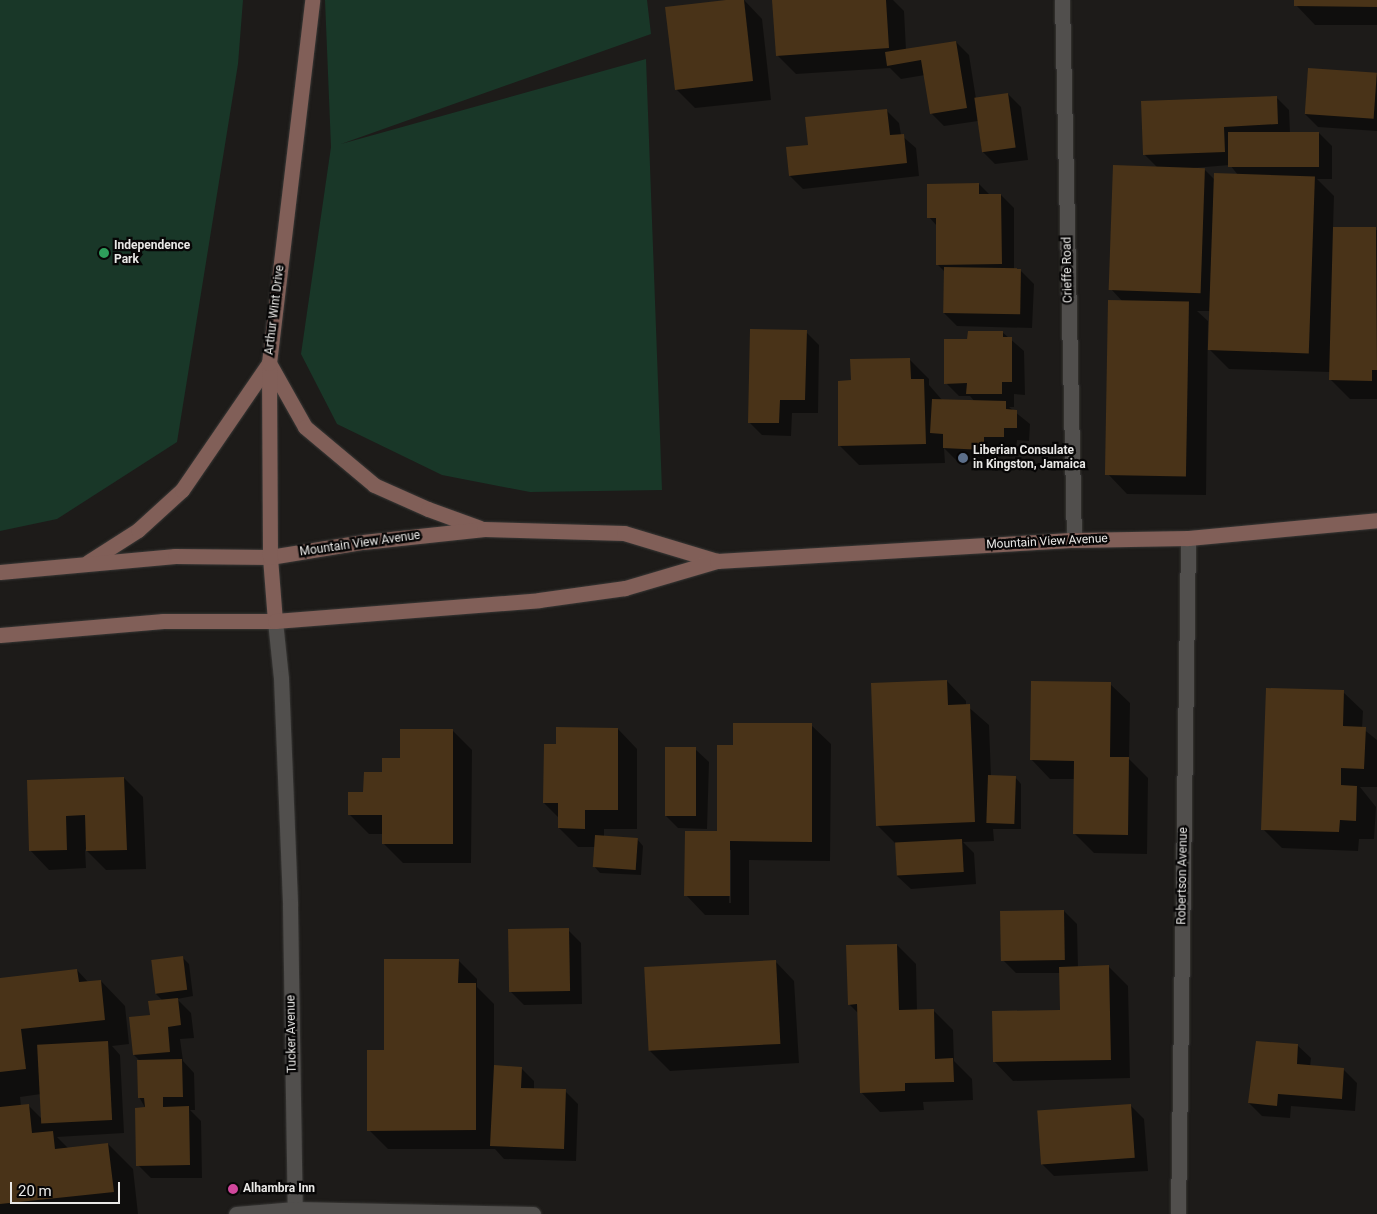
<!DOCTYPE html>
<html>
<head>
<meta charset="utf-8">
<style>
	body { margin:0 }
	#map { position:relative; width:1377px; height:1214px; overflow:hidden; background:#1d1b19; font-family:Roboto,sans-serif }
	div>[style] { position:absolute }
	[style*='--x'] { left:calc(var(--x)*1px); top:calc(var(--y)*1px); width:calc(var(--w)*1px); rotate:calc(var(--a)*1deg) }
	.green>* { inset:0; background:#193728 }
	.shadow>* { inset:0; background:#0007 }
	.building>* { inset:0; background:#493318; transform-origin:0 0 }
	.roads { filter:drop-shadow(0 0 1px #393836) drop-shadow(0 0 1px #393836) }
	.street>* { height:15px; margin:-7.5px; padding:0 7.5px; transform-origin:7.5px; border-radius:7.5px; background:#514f4d }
	.secondary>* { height:15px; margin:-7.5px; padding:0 7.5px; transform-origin:7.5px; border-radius:7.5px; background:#815f58 }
	.dots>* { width:14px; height:14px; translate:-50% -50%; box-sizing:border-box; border:2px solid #070606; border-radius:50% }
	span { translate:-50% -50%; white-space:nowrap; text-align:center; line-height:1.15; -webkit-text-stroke:4.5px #070606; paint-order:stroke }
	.poi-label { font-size:12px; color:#e9e8e6; font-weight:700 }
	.left { translate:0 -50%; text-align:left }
	.street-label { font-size:12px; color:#e9e8e6 }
	.scale { position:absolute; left:10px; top:1182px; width:110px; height:22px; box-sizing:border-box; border:2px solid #e9e8e6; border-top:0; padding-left:6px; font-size:15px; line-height:18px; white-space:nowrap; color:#e9e8e6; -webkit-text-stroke:4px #070606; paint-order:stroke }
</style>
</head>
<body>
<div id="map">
	<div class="green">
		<div style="clip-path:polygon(0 0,243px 0,238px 64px,177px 442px,57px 519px,0 531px)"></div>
		<div style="clip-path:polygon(325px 0,647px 0,651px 34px,341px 144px,646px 59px,662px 490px,530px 492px,442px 475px,337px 424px,301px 354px,331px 147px)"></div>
	</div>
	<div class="shadow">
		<div style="clip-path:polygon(737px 0,744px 0,762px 19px,771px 100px,695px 108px,676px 89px)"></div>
		<div style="clip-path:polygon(773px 0,893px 0,904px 11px,906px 50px,956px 42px,969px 55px,976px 99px,1008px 94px,1021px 107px,1028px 160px,995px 164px,982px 151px,978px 121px,944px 126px,931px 113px,925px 75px,901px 79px,890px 68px,796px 74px,777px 55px)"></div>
		<div style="clip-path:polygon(1296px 0,1377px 0,1377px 25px,1315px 25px,1296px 5px)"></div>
		<div style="clip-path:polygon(1377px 74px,1377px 131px,1318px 127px,1305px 114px)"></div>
		<div style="clip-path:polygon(evenodd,1276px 97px,1289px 110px,1290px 133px,1319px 133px,1332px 146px,1332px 179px,1317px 179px,1334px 196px,1333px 228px,1377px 230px,1377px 399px,1350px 399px,1330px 379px,1330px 372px,1229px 369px,1210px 350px,1211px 311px,1197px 311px,1208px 321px,1206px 495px,1127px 494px,1108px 474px,1123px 302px,1111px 289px,1158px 168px,1144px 154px,1276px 97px,1230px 165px,1238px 175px,1215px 180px,1204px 169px,1181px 169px,1230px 165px)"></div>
		<div style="clip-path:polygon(886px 110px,899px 123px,901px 135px,916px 148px,919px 176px,803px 189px,790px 176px,810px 146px)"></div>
		<div style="clip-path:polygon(979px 184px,990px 195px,1001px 195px,1014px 208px,1014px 270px,1020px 270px,1034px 284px,1032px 328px,957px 326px,944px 313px,945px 272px,937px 264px,937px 226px,929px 217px)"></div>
		<div style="clip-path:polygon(806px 332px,819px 345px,818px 413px,792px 413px,791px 436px,762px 435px,749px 422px)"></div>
		<div style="clip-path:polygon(1002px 332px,1024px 351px,1025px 395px,1014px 394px,1014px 407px,1009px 407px,1030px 424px,1029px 441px,1017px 440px,1016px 450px,997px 449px,997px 462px,957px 461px,944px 448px,945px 463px,859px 465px,840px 446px,852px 381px,909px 359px,929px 379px,929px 385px,943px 401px,975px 402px,970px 396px,959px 396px,946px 383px,969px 340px)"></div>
		<div style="clip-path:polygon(947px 681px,966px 701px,966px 705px,989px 725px,991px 777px,1015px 777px,1021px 784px,1021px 829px,993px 829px,994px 841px,963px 842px,974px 853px,976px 884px,911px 889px,897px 876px,896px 844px,878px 826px)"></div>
		<div style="clip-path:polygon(1110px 684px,1130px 703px,1129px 759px,1148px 778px,1147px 854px,1094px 853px,1075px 834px,1075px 779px,1050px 779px,1031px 759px)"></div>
		<div style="clip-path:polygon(1343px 692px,1363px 711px,1362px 728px,1377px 740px,1377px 787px,1360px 787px,1376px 807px,1374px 839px,1359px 839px,1358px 851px,1282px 848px,1263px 829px)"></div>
		<div style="clip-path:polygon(evenodd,811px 725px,831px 744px,830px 861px,749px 860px,749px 915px,705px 915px,686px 895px,718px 832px,734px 746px,811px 725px,729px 850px,731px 850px,731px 903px,729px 903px,729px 850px)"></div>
		<div style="clip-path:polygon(618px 729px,637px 749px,637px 829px,604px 829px,604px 837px,637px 839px,643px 846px,641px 875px,600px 873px,594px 866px,595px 847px,578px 847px,559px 828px,559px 818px,544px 803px,557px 746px)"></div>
		<div style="clip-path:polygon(452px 730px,472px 750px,471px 863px,403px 863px,384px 844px,383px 834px,369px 834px,350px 815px,383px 773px)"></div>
		<div style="clip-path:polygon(695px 749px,709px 762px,707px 829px,678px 828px,665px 815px)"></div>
		<div style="clip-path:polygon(124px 778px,143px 797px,146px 869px,106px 870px,85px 849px,86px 868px,49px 870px,30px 850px,28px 782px)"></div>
		<div style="clip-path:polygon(1064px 911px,1077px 924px,1078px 968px,1109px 967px,1128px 986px,1130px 1078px,1013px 1081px,994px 1061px,1062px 1011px,1061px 973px,1016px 973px,1003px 960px)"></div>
		<div style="clip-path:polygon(568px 930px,581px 943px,582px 1004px,524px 1005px,511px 992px)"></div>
		<div style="clip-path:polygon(897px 945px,916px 964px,917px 1011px,933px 1010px,953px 1030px,954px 1061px,972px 1079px,973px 1100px,923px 1102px,924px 1110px,880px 1112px,861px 1092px,859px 1014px,849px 1004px)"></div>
		<div style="clip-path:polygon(182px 957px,189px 964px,193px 996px,177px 999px,191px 1013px,194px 1038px,180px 1039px,183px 1061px,194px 1073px,195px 1110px,190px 1110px,201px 1121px,202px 1178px,151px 1178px,138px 1165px,146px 1109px,139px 1097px,139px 1060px,134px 1055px,151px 1016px,163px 1001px,156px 994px)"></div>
		<div style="clip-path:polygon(458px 960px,477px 979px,477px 987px,494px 1004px,494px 1067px,521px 1068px,534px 1081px,534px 1090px,565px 1091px,578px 1104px,576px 1161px,504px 1159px,495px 1149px,388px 1149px,369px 1130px,385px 1051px)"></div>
		<div style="clip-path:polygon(775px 961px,794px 981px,799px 1063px,670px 1071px,650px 1051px)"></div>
		<div style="clip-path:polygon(evenodd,77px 970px,89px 983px,101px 981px,125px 1006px,129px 1044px,112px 1046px,120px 1055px,124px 1133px,57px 1137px,69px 1149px,108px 1144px,133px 1169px,138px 1214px,0 1214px,0 979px,77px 970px,41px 1094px,42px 1119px,28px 1105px,21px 1106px,20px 1097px,41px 1094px)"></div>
		<div style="clip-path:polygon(1297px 1045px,1311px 1058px,1310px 1067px,1344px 1070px,1357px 1083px,1355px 1111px,1291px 1106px,1290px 1118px,1262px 1116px,1249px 1103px)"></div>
		<div style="clip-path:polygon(1131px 1106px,1144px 1119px,1148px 1171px,1054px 1176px,1041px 1163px)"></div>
	</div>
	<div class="building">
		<div style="clip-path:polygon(726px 0,744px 0,753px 81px,675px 90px,665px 7px)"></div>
		<div style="clip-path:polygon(772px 0,886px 0,889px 48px,776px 56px)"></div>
		<div style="clip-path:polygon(1294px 0,1377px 0,1377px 7px,1294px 6px)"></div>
		<div style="clip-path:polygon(956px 41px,967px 108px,930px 114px,921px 60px,887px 66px,885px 52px)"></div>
		<div style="left:1308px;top:68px;width:69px;height:46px;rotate:4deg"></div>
		<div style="left:1008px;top:93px;width:55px;height:34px;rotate:82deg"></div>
		<div style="clip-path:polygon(1277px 96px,1278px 124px,1224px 127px,1225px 152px,1143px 155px,1141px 101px)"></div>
		<div style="clip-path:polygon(887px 109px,890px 135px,904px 134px,907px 163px,789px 176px,786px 147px,808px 145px,805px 117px)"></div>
		<div style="left:1228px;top:132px;width:91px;height:35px"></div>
		<div style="left:1113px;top:165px;width:92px;height:125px;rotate:2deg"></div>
		<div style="left:1214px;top:173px;width:101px;height:177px;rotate:2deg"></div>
		<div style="clip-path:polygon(979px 183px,979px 194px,1001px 194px,1002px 264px,936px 265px,936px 218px,927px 218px,927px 184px)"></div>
		<div style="clip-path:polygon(1333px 227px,1376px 227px,1377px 370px,1372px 370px,1372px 381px,1329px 380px)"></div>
		<div style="left:944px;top:267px;width:77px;height:46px;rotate:1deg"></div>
		<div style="left:1108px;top:300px;width:81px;height:175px;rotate:1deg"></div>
		<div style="clip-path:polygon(750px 329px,807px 330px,805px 400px,780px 400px,779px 423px,748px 423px)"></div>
		<div style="clip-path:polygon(968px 331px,1003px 331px,1003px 337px,1012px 337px,1012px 382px,1002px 382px,1002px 394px,966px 394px,967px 383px,944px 384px,944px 339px,967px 339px)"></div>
		<div style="clip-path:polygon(910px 358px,911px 379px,924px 379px,926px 444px,838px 446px,838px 381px,851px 380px,850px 359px)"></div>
		<div style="clip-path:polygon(932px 399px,1006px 401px,1006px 409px,1017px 410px,1017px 428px,1004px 428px,1004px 437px,984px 437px,984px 450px,943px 448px,943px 434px,930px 433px)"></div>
		<div style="clip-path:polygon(947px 680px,948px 705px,970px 704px,975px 822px,876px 826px,871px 683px)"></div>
		<div style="clip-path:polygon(1031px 681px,1111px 682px,1110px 757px,1129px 757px,1128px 835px,1073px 834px,1074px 761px,1030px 760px)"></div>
		<div style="clip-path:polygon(1266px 688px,1344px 690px,1343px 726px,1366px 727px,1364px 769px,1341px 768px,1341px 785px,1357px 786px,1356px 821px,1340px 820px,1339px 832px,1261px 830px)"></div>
		<div style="clip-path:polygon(733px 723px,812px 723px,812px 842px,730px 841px,730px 896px,684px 896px,685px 831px,717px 831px,717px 745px,733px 745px)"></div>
		<div style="clip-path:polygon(556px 727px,618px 728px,618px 810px,585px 810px,585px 829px,558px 828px,558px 803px,543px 803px,544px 744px,556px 744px)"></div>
		<div style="clip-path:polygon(400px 729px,453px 729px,453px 844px,382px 844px,382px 815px,348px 815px,348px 792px,363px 792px,364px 772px,382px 772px,382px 758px,400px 758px)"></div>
		<div style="left:665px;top:747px;width:31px;height:69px"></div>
		<div style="left:988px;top:775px;width:28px;height:48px;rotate:2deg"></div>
		<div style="clip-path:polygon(124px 777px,127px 850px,86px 851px,85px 815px,66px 816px,67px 850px,29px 851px,27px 780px)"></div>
		<div style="left:595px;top:835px;width:43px;height:32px;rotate:4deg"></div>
		<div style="left:962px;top:839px;width:33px;height:67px;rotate:87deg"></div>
		<div style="left:1064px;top:910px;width:50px;height:64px;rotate:89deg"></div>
		<div style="left:569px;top:928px;width:63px;height:61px;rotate:89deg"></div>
		<div style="clip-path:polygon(897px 944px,899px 1010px,934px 1009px,935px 1059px,953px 1058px,954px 1082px,905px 1083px,905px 1091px,860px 1093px,857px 1004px,848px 1005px,846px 945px)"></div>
		<div style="left:183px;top:956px;width:34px;height:32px;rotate:83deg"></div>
		<div style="clip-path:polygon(384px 959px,459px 959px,458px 983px,476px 983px,476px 1130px,367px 1131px,367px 1050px,384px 1050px)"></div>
		<div style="left:776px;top:960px;width:84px;height:132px;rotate:87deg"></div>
		<div style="clip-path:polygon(1109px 965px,1111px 1060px,993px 1062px,992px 1011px,1060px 1010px,1059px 967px)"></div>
		<div style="clip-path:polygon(77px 969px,79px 982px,101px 980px,105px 1020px,21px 1029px,26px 1069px,0 1072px,0 978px)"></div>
		<div style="clip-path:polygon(178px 998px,181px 1025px,168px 1027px,170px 1052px,133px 1055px,129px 1017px,150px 1015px,148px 1001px)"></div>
		<div style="left:108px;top:1041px;width:79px;height:71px;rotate:87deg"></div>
		<div style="clip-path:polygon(1256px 1041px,1298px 1044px,1297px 1064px,1344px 1068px,1342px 1099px,1278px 1094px,1277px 1106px,1248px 1103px)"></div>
		<div style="clip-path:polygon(182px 1059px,183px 1097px,163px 1097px,163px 1107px,189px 1106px,190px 1165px,136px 1166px,135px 1108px,145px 1107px,144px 1098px,138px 1098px,137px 1060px)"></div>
		<div style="clip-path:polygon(494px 1065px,522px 1067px,521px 1088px,566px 1089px,564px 1149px,490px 1146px)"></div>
		<div style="clip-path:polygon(29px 1104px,32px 1133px,53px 1131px,55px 1149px,108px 1143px,114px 1192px,0 1204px,0 1107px)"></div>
		<div style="left:1131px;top:1104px;width:54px;height:94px;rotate:86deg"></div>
	</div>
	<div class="roads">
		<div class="street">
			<div style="--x:1062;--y:0;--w:540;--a:88.73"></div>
			<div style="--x:275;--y:621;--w:57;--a:84"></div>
			<div style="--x:281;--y:678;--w:228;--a:87.7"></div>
			<div style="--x:290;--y:906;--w:303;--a:89.1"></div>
			<div style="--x:236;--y:1214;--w:59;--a:-4.8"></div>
			<div style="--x:295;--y:1209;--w:238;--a:1.2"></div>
			<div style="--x:1178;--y:1214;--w:676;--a:-89.15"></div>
		</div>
		<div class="secondary">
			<div style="--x:88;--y:562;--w:59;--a:-32.6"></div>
			<div style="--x:138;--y:530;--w:59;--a:-42.3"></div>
			<div style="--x:182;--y:490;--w:154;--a:-55.6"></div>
			<div style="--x:269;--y:363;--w:73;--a:60.6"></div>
			<div style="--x:305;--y:427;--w:90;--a:40"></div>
			<div style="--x:374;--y:485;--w:59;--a:24"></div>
			<div style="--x:428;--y:509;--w:55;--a:20.1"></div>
			<div style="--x:0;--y:572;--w:176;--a:-5.2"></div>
			<div style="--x:175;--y:556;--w:95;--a:0.6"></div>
			<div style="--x:270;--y:557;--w:94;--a:-9.2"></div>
			<div style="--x:363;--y:542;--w:122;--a:-6.1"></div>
			<div style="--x:484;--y:529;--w:140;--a:1.6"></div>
			<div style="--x:624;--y:533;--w:97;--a:16.8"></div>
			<div style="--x:275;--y:621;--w:64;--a:-94.5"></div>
			<div style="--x:270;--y:557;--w:194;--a:-90.3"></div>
			<div style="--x:269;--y:363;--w:366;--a:-83.2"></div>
			<div style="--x:0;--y:635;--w:164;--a:-4.9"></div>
			<div style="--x:163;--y:621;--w:112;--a:0"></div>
			<div style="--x:275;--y:621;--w:265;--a:-4.5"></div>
			<div style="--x:539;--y:600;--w:87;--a:-7.9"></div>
			<div style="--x:625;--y:588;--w:96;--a:-16.4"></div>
			<div style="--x:717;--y:561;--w:358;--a:-3.4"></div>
			<div style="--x:1074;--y:540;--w:114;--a:-1"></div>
			<div style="--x:1188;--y:538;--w:190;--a:-5.4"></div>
		</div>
	</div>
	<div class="dots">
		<div style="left:104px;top:253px;background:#2e9e5b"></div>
		<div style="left:963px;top:458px;background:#5c6f8a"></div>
		<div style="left:233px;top:1189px;background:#d1479c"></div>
	</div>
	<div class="poi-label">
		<span class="left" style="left:114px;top:253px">Independence<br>Park</span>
		<span class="left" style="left:973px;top:458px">Liberian Consulate<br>in Kingston, Jamaica</span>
		<span class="left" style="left:243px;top:1189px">Alhambra Inn</span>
	</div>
	<div class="street-label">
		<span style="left:1068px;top:270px;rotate:-91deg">Crieffe Road</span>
		<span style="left:275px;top:310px;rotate:-83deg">Arthur Wint Drive</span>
		<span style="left:1047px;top:542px;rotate:-3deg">Mountain View Avenue</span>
		<span style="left:360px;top:544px;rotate:-8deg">Mountain View Avenue</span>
		<span style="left:1183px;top:876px;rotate:-89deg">Robertson Avenue</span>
		<span style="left:292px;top:1034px;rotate:-91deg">Tucker Avenue</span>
	</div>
	<div class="scale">20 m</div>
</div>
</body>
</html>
